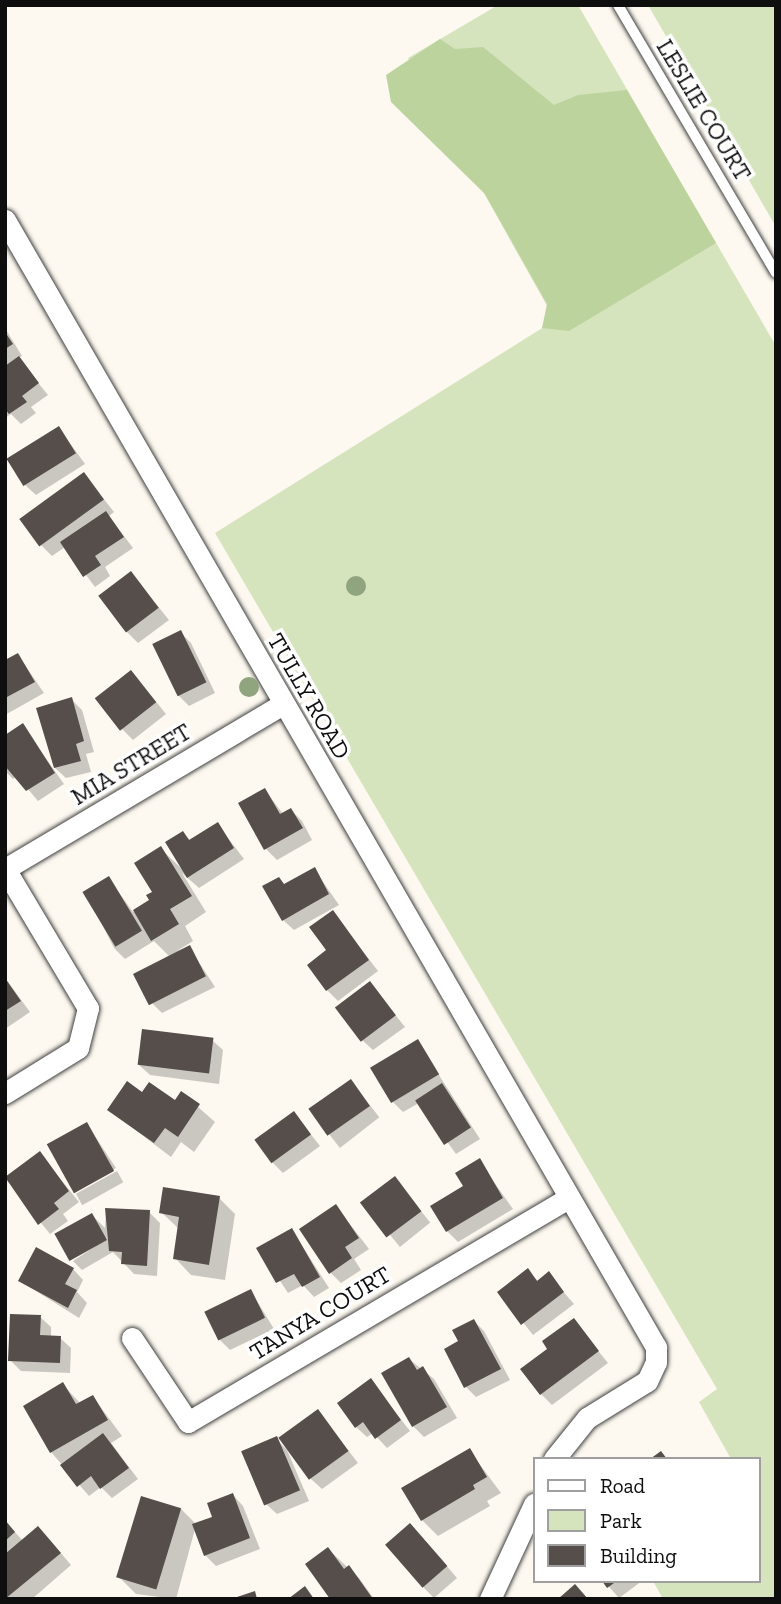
<!DOCTYPE html>
<html>
<head>
<meta charset="utf-8">
<style>
	body { margin:0 }
	#map { position:relative; width:781px; height:1604px; overflow:hidden; background:#fdf9f0; font-family:"Zilla Slab",serif }
	div>[style] { position:absolute }
	[style*='--x'] { left:calc(var(--x)*1px); top:calc(var(--y)*1px); width:calc(var(--w)*1px); rotate:calc(var(--a)*1deg) }
	.green>* { inset:0; background:#d5e4bd }
	.forest>* { inset:0; background:#bcd39e }
	.shadow>* { inset:0; background:#0003; transform-origin:0 0 }
	.building>* { inset:0; background:#554e4b; transform-origin:0 0 }
	.roads { filter:drop-shadow(0 0 2px #414141) drop-shadow(0 0 2px #414141) }
	.service>* { height:10px; margin:-5px; padding:0 5px; transform-origin:5px; border-radius:5px; background:#fff }
	.minor>* { height:21px; margin:-10.5px; padding:0 10.5px; transform-origin:10.5px; border-radius:10.5px; background:#fff }
	.trees>* { width:20px; height:20px; margin:-10px; border-radius:50%; background:#90a480 }
	span { translate:-50% -50%; white-space:nowrap; text-align:center; line-height:1.15; -webkit-text-stroke:7px #fff; paint-order:stroke }
	.street-label { font-size:24px; color:#0e0e0e }
	.frame { position:absolute; inset:0; border:7px solid #0e0e0e; pointer-events:none }
	.legend { position:absolute; left:533px; top:1457px; width:228px; height:126px; box-sizing:border-box; background:#fff; border:2px solid #9f9f9f; margin:0; padding:9px 12px; list-style:none; font-size:21px; color:#0e0e0e }
	.legend li { display:flex; align-items:center; gap:14px; height:35px }
	.legend b { width:35px; border:2px solid #9f9f9f }
</style>
</head>
<body>
<div id="map">
	<div class="green">
		<div style="clip-path:polygon(498px 5px,578px 5px,776px 346px,776px 1599px,663px 1599px,653px 1581px,758px 1581px,758px 1459px,731px 1459px,699px 1402px,717px 1389px,215px 533px,555px 320px,408px 58px)"></div>
		<div style="clip-path:polygon(648px 5px,776px 5px,776px 227px)"></div>
	</div>
	<div class="forest">
		<div style="clip-path:polygon(440px 39px,455px 49px,483px 47px,554px 105px,578px 95px,627px 90px,716px 243px,569px 331px,542px 328px,547px 304px,485px 194px,391px 102px,386px 75px)"></div>
	</div>
	<div class="shadow">
		<div style="clip-path:polygon(5px 328px,22px 356px,18px 358px,48px 395px,31px 407px,36px 413px,21px 424px,11px 414px,5px 418px)"></div>
		<div style="clip-path:polygon(59px 428px,85px 464px,36px 495px,25px 485px)"></div>
		<div style="clip-path:polygon(84px 474px,114px 512px,109px 516px,133px 548px,105px 567px,110px 576px,95px 587px,65px 547px,52px 556px,41px 545px)"></div>
		<div style="clip-path:polygon(131px 573px,169px 620px,138px 643px,127px 632px)"></div>
		<div style="clip-path:polygon(180px 632px,191px 643px,215px 693px,189px 706px,178px 695px)"></div>
		<div style="clip-path:polygon(18px 655px,44px 693px,5px 715px,5px 662px)"></div>
		<div style="clip-path:polygon(141px 683px,166px 714px,133px 740px,122px 729px)"></div>
		<div style="clip-path:polygon(71px 699px,82px 710px,94px 752px,86px 754px,91px 772px,66px 778px,55px 768px)"></div>
		<div style="clip-path:polygon(22px 725px,64px 784px,38px 801px,17px 776px,13px 779px,5px 771px,5px 737px)"></div>
		<div style="clip-path:polygon(265px 790px,283px 814px,291px 810px,302px 821px,312px 840px,277px 860px,266px 849px)"></div>
		<div style="clip-path:polygon(218px 825px,244px 859px,199px 888px,182px 873px,206px 912px,185px 926px,193px 941px,177px 951px,189px 947px,215px 987px,162px 1013px,151px 1002px,171px 958px,154px 941px,125px 959px,114px 948px,86px 893px,109px 879px,133px 912px,152px 901px,161px 849px,182px 869px,183px 833px,191px 841px)"></div>
		<div style="clip-path:polygon(314px 869px,339px 905px,294px 930px,283px 920px,285px 885px)"></div>
		<div style="clip-path:polygon(333px 912px,378px 971px,338px 1001px,327px 990px)"></div>
		<div style="clip-path:polygon(5px 978px,30px 1012px,5px 1029px)"></div>
		<div style="clip-path:polygon(370px 983px,405px 1027px,373px 1050px,362px 1040px)"></div>
		<div style="clip-path:polygon(212px 1040px,223px 1050px,219px 1084px,150px 1075px,139px 1065px)"></div>
		<div style="clip-path:polygon(417px 1041px,480px 1139px,456px 1154px,419px 1103px,403px 1112px,393px 1102px)"></div>
		<div style="left:351px;top:1081px;width:46px;height:50px;rotate:52deg"></div>
		<div style="clip-path:polygon(182px 1093px,215px 1122px,194px 1152px,181px 1142px,171px 1157px,109px 1110px,142px 1094px,175px 1102px)"></div>
		<div style="clip-path:polygon(294px 1113px,320px 1146px,283px 1173px,272px 1162px)"></div>
		<div style="clip-path:polygon(87px 1124px,116px 1168px,75px 1193px,74px 1192px)"></div>
		<div style="clip-path:polygon(40px 1154px,79px 1202px,63px 1214px,68px 1221px,50px 1234px,6px 1179px)"></div>
		<div style="clip-path:polygon(479px 1161px,513px 1209px,458px 1242px,447px 1231px)"></div>
		<div style="left:117px;top:1171px;width:13px;height:47px;rotate:61deg"></div>
		<div style="left:395px;top:1179px;width:56px;height:39px;rotate:51deg"></div>
		<div style="clip-path:polygon(219px 1198px,235px 1214px,225px 1280px,191px 1275px,175px 1258px,179px 1229px,161px 1212px)"></div>
		<div style="clip-path:polygon(336px 1206px,369px 1249px,354px 1259px,361px 1270px,341px 1283px,330px 1272px)"></div>
		<div style="clip-path:polygon(106px 1210px,149px 1212px,160px 1223px,157px 1276px,134px 1274px,113px 1252px,82px 1270px,73px 1261px,114px 1234px,71px 1259px,57px 1234px,92px 1215px,105px 1228px)"></div>
		<div style="clip-path:polygon(292px 1230px,329px 1288px,314px 1297px,303px 1285px,288px 1293px,259px 1249px)"></div>
		<div style="clip-path:polygon(73px 1269px,83px 1280px,77px 1292px,87px 1303px,79px 1318px,20px 1281px)"></div>
		<div style="clip-path:polygon(528px 1271px,538px 1281px,548px 1274px,574px 1304px,533px 1335px,499px 1292px)"></div>
		<div style="clip-path:polygon(251px 1291px,274px 1329px,230px 1350px,219px 1339px)"></div>
		<div style="clip-path:polygon(40px 1317px,51px 1327px,51px 1337px,60px 1338px,71px 1348px,70px 1373px,21px 1371px,10px 1360px)"></div>
		<div style="clip-path:polygon(573px 1320px,608px 1363px,552px 1405px,541px 1394px,549px 1349px)"></div>
		<div style="clip-path:polygon(474px 1321px,484px 1331px,510px 1380px,476px 1397px,466px 1387px)"></div>
		<div style="clip-path:polygon(409px 1359px,434px 1379px,457px 1418px,424px 1437px,413px 1426px)"></div>
		<div style="clip-path:polygon(370px 1380px,410px 1431px,387px 1448px,373px 1433px,367px 1437px,356px 1427px)"></div>
		<div style="clip-path:polygon(63px 1385px,81px 1404px,93px 1397px,122px 1436px,111px 1443px,138px 1479px,112px 1498px,101px 1487px,89px 1496px,51px 1452px)"></div>
		<div style="clip-path:polygon(318px 1411px,358px 1463px,322px 1489px,311px 1479px)"></div>
		<div style="clip-path:polygon(277px 1440px,287px 1450px,309px 1501px,277px 1514px,266px 1504px)"></div>
		<div style="clip-path:polygon(469px 1450px,501px 1493px,487px 1501px,490px 1506px,438px 1536px,422px 1520px)"></div>
		<div style="clip-path:polygon(233px 1495px,243px 1506px,260px 1549px,216px 1566px,205px 1555px,195px 1529px,176px 1599px,136px 1594px,120px 1578px,181px 1509px,196px 1524px,214px 1518px)"></div>
		<div style="clip-path:polygon(5px 1521px,23px 1541px,49px 1539px,71px 1565px,32px 1599px,5px 1599px)"></div>
		<div style="clip-path:polygon(421px 1536px,457px 1578px,434px 1598px,424px 1588px)"></div>
		<div style="clip-path:polygon(328px 1549px,359px 1578px,374px 1599px,332px 1599px)"></div>
		<div style="clip-path:polygon(604px 1581px,642px 1581px,619px 1598px)"></div>
	</div>
	<div class="building">
		<div style="clip-path:polygon(5px 332px,13px 344px,5px 349px)"></div>
		<div style="clip-path:polygon(19px 356px,39px 383px,22px 396px,27px 402px,9px 414px,5px 409px,5px 366px)"></div>
		<div style="left:59px;top:426px;width:32px;height:62px;rotate:58deg"></div>
		<div style="left:84px;top:472px;width:34px;height:80px;rotate:54deg"></div>
		<div style="clip-path:polygon(106px 511px,124px 537px,95px 556px,101px 565px,83px 577px,60px 542px)"></div>
		<div style="left:131px;top:571px;width:46px;height:41px;rotate:53deg"></div>
		<div style="left:181px;top:630px;width:58px;height:32px;rotate:64deg"></div>
		<div style="clip-path:polygon(18px 653px,35px 682px,5px 698px,5px 660px)"></div>
		<div style="left:131px;top:670px;width:41px;height:46px;rotate:52deg"></div>
		<div style="clip-path:polygon(72px 697px,84px 741px,76px 744px,81px 761px,54px 768px,36px 708px)"></div>
		<div style="clip-path:polygon(23px 723px,55px 773px,26px 791px,5px 766px,5px 735px)"></div>
		<div style="clip-path:polygon(265px 788px,280px 814px,291px 808px,303px 828px,264px 850px,238px 803px)"></div>
		<div style="clip-path:polygon(218px 822px,234px 848px,187px 878px,165px 842px,183px 831px,189px 840px)"></div>
		<div style="clip-path:polygon(161px 846px,192px 896px,170px 909px,179px 924px,151px 941px,133px 910px,149px 900px,146px 895px,152px 892px,134px 863px)"></div>
		<div style="clip-path:polygon(315px 867px,329px 894px,282px 921px,262px 886px,279px 877px,284px 884px)"></div>
		<div style="left:109px;top:876px;width:64px;height:31px;rotate:59deg"></div>
		<div style="clip-path:polygon(333px 910px,369px 960px,326px 991px,307px 965px,326px 950px,309px 927px)"></div>
		<div style="left:190px;top:945px;width:35px;height:64px;rotate:63deg"></div>
		<div style="clip-path:polygon(5px 978px,21px 1001px,5px 1011px)"></div>
		<div style="left:370px;top:981px;width:43px;height:44px;rotate:53deg"></div>
		<div style="left:142px;top:1029px;width:72px;height:36px;rotate:7deg"></div>
		<div style="left:418px;top:1039px;width:41px;height:56px;rotate:59deg"></div>
		<div style="left:351px;top:1079px;width:33px;height:52px;rotate:55deg"></div>
		<div style="clip-path:polygon(127px 1081px,142px 1092px,149px 1082px,175px 1100px,181px 1091px,200px 1104px,178px 1137px,165px 1128px,154px 1143px,107px 1110px)"></div>
		<div style="left:442px;top:1083px;width:53px;height:32px;rotate:57deg"></div>
		<div style="left:294px;top:1111px;width:29px;height:49px;rotate:54deg"></div>
		<div style="left:87px;top:1122px;width:56px;height:46px;rotate:61deg"></div>
		<div style="clip-path:polygon(40px 1151px,69px 1191px,54px 1203px,59px 1209px,38px 1225px,5px 1177px)"></div>
		<div style="clip-path:polygon(480px 1158px,503px 1198px,446px 1232px,430px 1206px,463px 1186px,455px 1173px)"></div>
		<div style="left:395px;top:1176px;width:44px;height:44px;rotate:53deg"></div>
		<div style="clip-path:polygon(163px 1187px,220px 1196px,209px 1265px,173px 1259px,179px 1217px,159px 1213px)"></div>
		<div style="clip-path:polygon(336px 1204px,359px 1238px,345px 1247px,352px 1258px,329px 1274px,299px 1229px)"></div>
		<div style="clip-path:polygon(105px 1208px,150px 1210px,147px 1266px,121px 1264px,122px 1252px,109px 1251px)"></div>
		<div style="left:92px;top:1213px;width:31px;height:43px;rotate:61deg"></div>
		<div style="clip-path:polygon(292px 1228px,320px 1277px,302px 1287px,294px 1274px,276px 1283px,256px 1248px)"></div>
		<div style="clip-path:polygon(36px 1247px,74px 1268px,65px 1284px,77px 1290px,68px 1308px,18px 1281px)"></div>
		<div style="clip-path:polygon(528px 1268px,537px 1281px,549px 1271px,564px 1292px,521px 1325px,497px 1292px)"></div>
		<div style="left:251px;top:1289px;width:32px;height:52px;rotate:64deg"></div>
		<div style="clip-path:polygon(10px 1314px,41px 1315px,40px 1335px,61px 1336px,60px 1363px,8px 1361px)"></div>
		<div style="clip-path:polygon(574px 1318px,599px 1351px,540px 1395px,520px 1369px,547px 1349px,542px 1341px)"></div>
		<div style="clip-path:polygon(474px 1319px,501px 1369px,464px 1388px,444px 1349px,458px 1341px,452px 1330px)"></div>
		<div style="clip-path:polygon(409px 1357px,417px 1370px,423px 1366px,447px 1407px,412px 1427px,381px 1373px)"></div>
		<div style="clip-path:polygon(371px 1378px,401px 1420px,375px 1439px,363px 1422px,355px 1428px,337px 1403px)"></div>
		<div style="clip-path:polygon(63px 1382px,76px 1404px,93px 1395px,108px 1420px,50px 1453px,23px 1406px)"></div>
		<div style="left:318px;top:1409px;width:52px;height:49px;rotate:54deg"></div>
		<div style="clip-path:polygon(103px 1433px,129px 1468px,100px 1489px,91px 1476px,77px 1487px,60px 1465px)"></div>
		<div style="left:277px;top:1436px;width:59px;height:39px;rotate:67deg"></div>
		<div style="clip-path:polygon(470px 1448px,487px 1477px,473px 1485px,475px 1489px,421px 1521px,401px 1488px)"></div>
		<div style="clip-path:polygon(661px 1451px,667px 1459px,650px 1459px)"></div>
		<div style="clip-path:polygon(233px 1493px,250px 1538px,204px 1556px,192px 1524px,212px 1517px,207px 1503px)"></div>
		<div style="left:141px;top:1496px;width:42px;height:85px;rotate:17deg"></div>
		<div style="clip-path:polygon(5px 1520px,15px 1532px,5px 1541px)"></div>
		<div style="left:410px;top:1523px;width:57px;height:33px;rotate:49deg"></div>
		<div style="clip-path:polygon(38px 1526px,61px 1553px,5px 1599px,5px 1554px)"></div>
		<div style="clip-path:polygon(328px 1547px,344px 1569px,349px 1565px,373px 1599px,330px 1599px,305px 1564px)"></div>
		<div style="clip-path:polygon(602px 1581px,617px 1581px,607px 1588px)"></div>
		<div style="clip-path:polygon(575px 1584px,588px 1599px,558px 1599px)"></div>
		<div style="clip-path:polygon(305px 1586px,314px 1599px,288px 1599px)"></div>
		<div style="clip-path:polygon(255px 1591px,257px 1599px,234px 1599px,234px 1598px)"></div>
	</div>
	<div class="roads">
		<div class="service">
			<div style="--x:618;--y:5;--w:311;--a:59.5"></div>
		</div>
		<div class="minor">
			<div style="--x:5;--y:220;--w:1302;--a:59.99"></div>
			<div style="--x:656;--y:1347;--w:15;--a:90"></div>
			<div style="--x:656;--y:1362;--w:21;--a:115"></div>
			<div style="--x:647;--y:1381;--w:70;--a:148.3"></div>
			<div style="--x:587;--y:1418;--w:53;--a:128.8"></div>
			<div style="--x:5;--y:869;--w:323;--a:-30.7"></div>
			<div style="--x:5;--y:869;--w:162;--a:59.2"></div>
			<div style="--x:88;--y:1008;--w:41;--a:104"></div>
			<div style="--x:78;--y:1048;--w:86;--a:148.3"></div>
			<div style="--x:132;--y:1338;--w:101;--a:56.3"></div>
			<div style="--x:188;--y:1422;--w:440;--a:-30.5"></div>
			<div style="--x:490;--y:1599;--w:105;--a:-65.1"></div>
		</div>
	</div>
	<div class="trees">
		<div style="left:356px;top:586px"></div>
		<div style="left:249px;top:687px"></div>
	</div>
	<div class="street-label">
		<span style="left:704px;top:110px;rotate:59deg">LESLIE COURT</span>
		<span style="left:309px;top:696px;rotate:60deg">TULLY ROAD</span>
		<span style="left:131px;top:764px;rotate:-31deg">MIA STREET</span>
		<span style="left:320px;top:1313px;rotate:-31deg">TANYA COURT</span>
	</div>
	<div class="frame"></div>
	<ul class="legend">
	<li><b style="height:9px;background:#fff"></b>Road</li>
	<li><b style="height:19px;background:#d5e4bd"></b>Park</li>
	<li><b style="height:19px;background:#554e4b"></b>Building</li>
	</ul>
</div>
</body>
</html>
